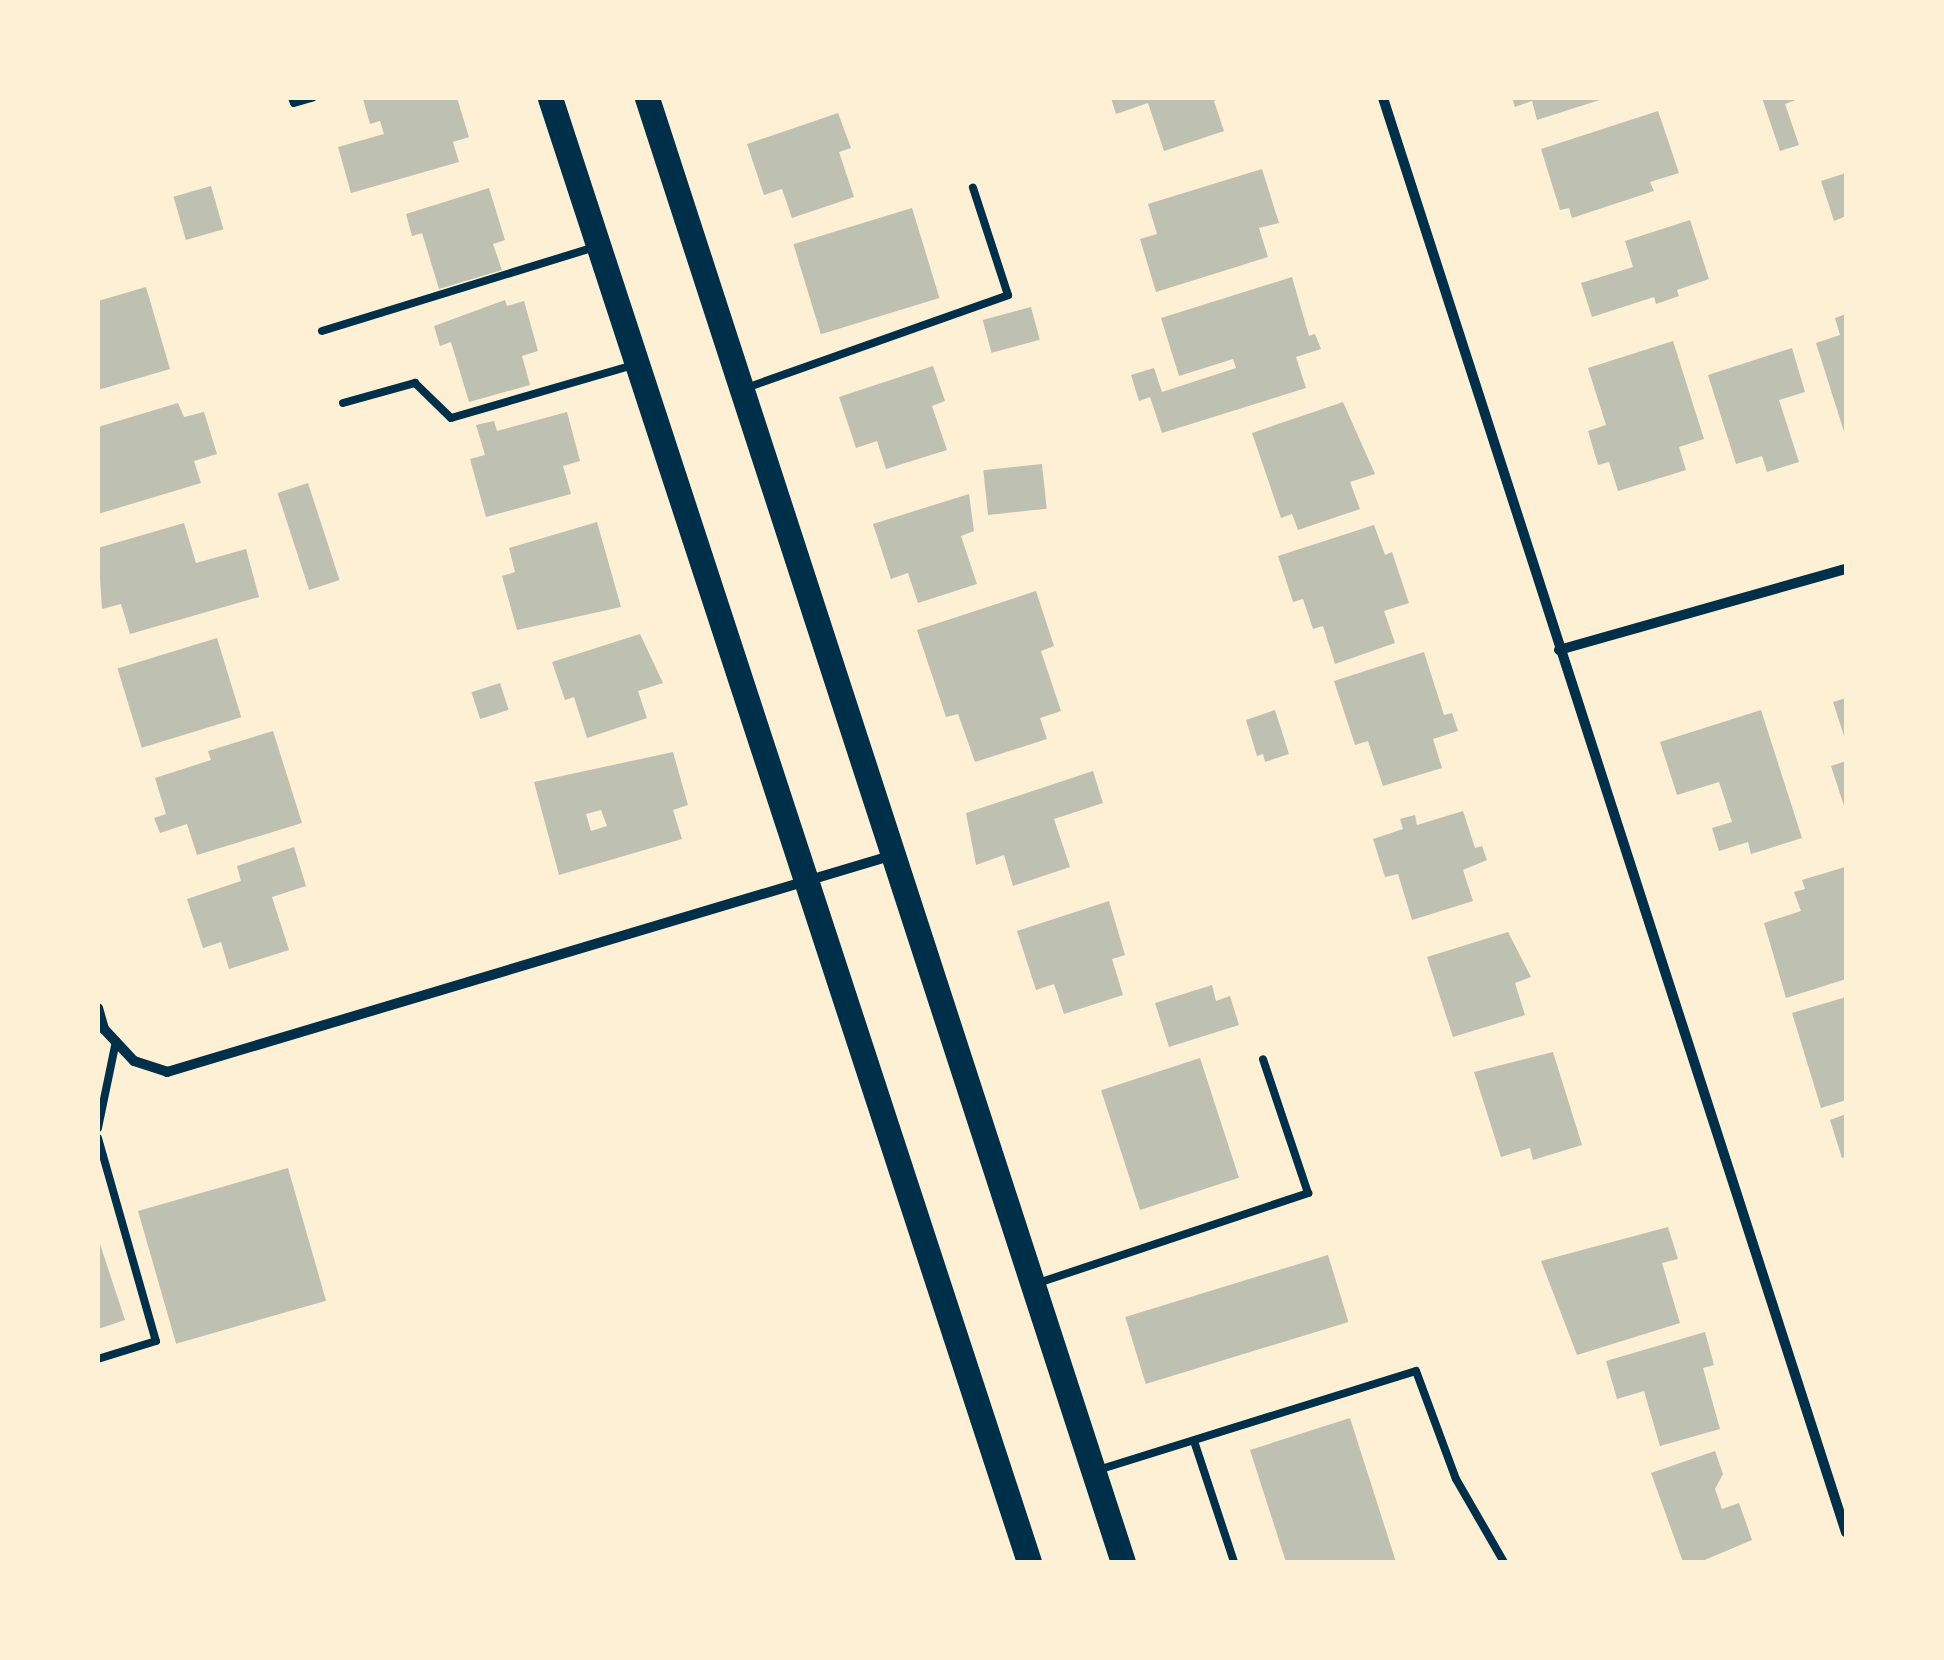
<!DOCTYPE html>
<html>
<head>
<meta charset="utf-8">
<style>
	body { margin:0 }
	#map { position:relative; width:1944px; height:1660px; overflow:hidden; background:#fdf0d5; font-family:"Work Sans",sans-serif }
	div>[style] { position:absolute }
	[style*='--x'] { left:calc(var(--x)*1px); top:calc(var(--y)*1px); width:calc(var(--w)*1px); rotate:calc(var(--a)*1deg) }
	.building>* { inset:0; background:#bec0b2; transform-origin:0 0 }
	.service>* { height:8px; margin:-4px; padding:0 4px; transform-origin:4px; border-radius:4px; background:#003049 }
	.minor>* { height:10px; margin:-5px; padding:0 5px; transform-origin:5px; border-radius:5px; background:#003049 }
	.primary>* { height:25px; margin:-12.5px; padding:0 12.5px; transform-origin:12.5px; border-radius:12.5px; background:#003049 }
	span { translate:-50% -50%; white-space:nowrap; text-align:center; line-height:1.15; -webkit-text-stroke:10px #fdf0d5; paint-order:stroke }
	.frame { position:absolute; inset:0; border:100px solid #fdf0d5; pointer-events:none }
</style>
</head>
<body>
<div id="map">
	<div class="building">
		<div style="clip-path:polygon(457px 98px,469px 137px,453px 142px,459px 162px,351px 193px,338px 147px,384px 134px,380px 121px,370px 124px,363px 99px)"></div>
		<div style="clip-path:polygon(1111px 98px,1221px 98px,1214px 101px,1224px 131px,1164px 151px,1148px 103px,1116px 114px)"></div>
		<div style="clip-path:polygon(1512px 98px,1606px 98px,1537px 120px,1532px 101px,1515px 107px)"></div>
		<div style="clip-path:polygon(1762px 98px,1801px 98px,1785px 104px,1799px 145px,1780px 151px)"></div>
		<div style="clip-path:polygon(1658px 111px,1679px 173px,1650px 182px,1654px 191px,1572px 218px,1569px 208px,1560px 210px,1541px 149px)"></div>
		<div style="clip-path:polygon(838px 113px,851px 148px,839px 152px,854px 197px,792px 218px,782px 189px,764px 195px,747px 144px)"></div>
		<div style="clip-path:polygon(1262px 169px,1279px 223px,1259px 228px,1268px 257px,1156px 292px,1140px 239px,1157px 234px,1148px 204px)"></div>
		<div style="clip-path:polygon(1846px 173px,1846px 216px,1834px 221px,1821px 181px)"></div>
		<div style="left:211px;top:186px;width:45px;height:39px;rotate:74deg"></div>
		<div style="clip-path:polygon(489px 188px,505px 240px,493px 244px,502px 270px,439px 289px,422px 233px,412px 236px,406px 214px)"></div>
		<div style="left:912px;top:208px;width:94px;height:124px;rotate:73deg"></div>
		<div style="clip-path:polygon(1690px 220px,1709px 279px,1677px 290px,1679px 296px,1656px 304px,1654px 297px,1592px 317px,1581px 283px,1633px 267px,1625px 241px)"></div>
		<div style="clip-path:polygon(1292px 277px,1309px 336px,1315px 334px,1321px 349px,1296px 357px,1306px 388px,1162px 433px,1150px 397px,1139px 401px,1131px 375px,1154px 368px,1162px 392px,1236px 368px,1233px 359px,1179px 376px,1161px 318px)"></div>
		<div style="clip-path:polygon(146px 287px,170px 369px,98px 390px,98px 301px)"></div>
		<div style="clip-path:polygon(505px 300px,507px 306px,524px 301px,538px 351px,522px 356px,530px 385px,469px 402px,451px 342px,440px 346px,434px 326px)"></div>
		<div style="left:1031px;top:307px;width:34px;height:50px;rotate:75deg"></div>
		<div style="clip-path:polygon(1846px 314px,1846px 438px,1816px 343px,1840px 335px,1835px 318px)"></div>
		<div style="clip-path:polygon(1673px 341px,1704px 439px,1679px 447px,1686px 470px,1618px 491px,1609px 462px,1598px 465px,1588px 431px,1606px 425px,1588px 368px)"></div>
		<div style="clip-path:polygon(1792px 348px,1805px 392px,1779px 400px,1799px 462px,1767px 472px,1762px 456px,1736px 464px,1708px 375px)"></div>
		<div style="clip-path:polygon(933px 366px,945px 401px,932px 406px,947px 450px,886px 469px,877px 441px,856px 448px,839px 397px)"></div>
		<div style="clip-path:polygon(1343px 402px,1375px 474px,1350px 482px,1360px 509px,1298px 530px,1292px 514px,1281px 518px,1252px 433px)"></div>
		<div style="clip-path:polygon(178px 403px,184px 417px,204px 412px,217px 454px,194px 461px,201px 483px,98px 514px,98px 427px)"></div>
		<div style="clip-path:polygon(567px 412px,580px 461px,563px 466px,571px 494px,486px 517px,470px 459px,485px 455px,476px 425px,494px 421px,497px 431px)"></div>
		<div style="left:1042px;top:464px;width:45px;height:59px;rotate:84deg"></div>
		<div style="left:308px;top:483px;width:102px;height:32px;rotate:72deg"></div>
		<div style="clip-path:polygon(969px 494px,974px 531px,961px 536px,977px 584px,918px 603px,908px 573px,891px 579px,873px 524px)"></div>
		<div style="clip-path:polygon(597px 522px,621px 607px,517px 630px,502px 576px,515px 572px,509px 548px)"></div>
		<div style="clip-path:polygon(184px 523px,196px 563px,246px 549px,259px 597px,130px 634px,121px 604px,102px 609px,98px 548px)"></div>
		<div style="clip-path:polygon(1374px 525px,1385px 555px,1392px 552px,1409px 603px,1384px 611px,1395px 643px,1335px 664px,1323px 626px,1313px 629px,1303px 599px,1293px 602px,1278px 556px)"></div>
		<div style="clip-path:polygon(1036px 591px,1054px 646px,1041px 651px,1061px 711px,1040px 718px,1047px 739px,975px 762px,958px 714px,946px 717px,917px 630px)"></div>
		<div style="clip-path:polygon(640px 634px,663px 683px,638px 691px,647px 718px,587px 738px,574px 697px,565px 700px,552px 662px)"></div>
		<div style="left:217px;top:638px;width:83px;height:104px;rotate:73deg"></div>
		<div style="clip-path:polygon(1424px 652px,1444px 715px,1452px 713px,1458px 731px,1433px 739px,1442px 768px,1383px 786px,1368px 741px,1355px 745px,1334px 681px)"></div>
		<div style="left:500px;top:683px;width:28px;height:30px;rotate:72deg"></div>
		<div style="clip-path:polygon(1846px 698px,1846px 742px,1833px 702px)"></div>
		<div style="clip-path:polygon(1275px 710px,1289px 754px,1265px 762px,1263px 754px,1257px 756px,1246px 720px)"></div>
		<div style="clip-path:polygon(1761px 710px,1802px 838px,1751px 854px,1748px 842px,1719px 851px,1712px 828px,1732px 822px,1719px 782px,1677px 795px,1660px 742px)"></div>
		<div style="clip-path:polygon(273px 731px,302px 823px,197px 855px,187px 824px,160px 833px,154px 818px,166px 814px,155px 778px,211px 760px,208px 751px)"></div>
		<div style="clip-path:polygon(evenodd,673px 752px,688px 805px,673px 810px,682px 839px,559px 875px,534px 782px,673px 752px,601px 810px,607px 826px,591px 831px,586px 814px,601px 810px)"></div>
		<div style="clip-path:polygon(1846px 761px,1846px 812px,1831px 766px)"></div>
		<div style="clip-path:polygon(1093px 771px,1103px 803px,1054px 819px,1070px 867px,1013px 886px,1004px 855px,976px 865px,966px 813px)"></div>
		<div style="clip-path:polygon(1463px 811px,1475px 848px,1482px 846px,1487px 860px,1463px 870px,1473px 901px,1412px 920px,1398px 874px,1385px 877px,1373px 839px,1403px 829px,1400px 819px,1415px 815px,1417px 825px)"></div>
		<div style="clip-path:polygon(294px 847px,306px 886px,272px 897px,289px 950px,229px 969px,221px 942px,203px 948px,187px 899px,241px 881px,237px 866px)"></div>
		<div style="clip-path:polygon(1845px 867px,1846px 979px,1786px 998px,1764px 923px,1801px 911px,1794px 892px,1805px 889px,1802px 880px)"></div>
		<div style="clip-path:polygon(1109px 901px,1125px 955px,1112px 959px,1123px 995px,1064px 1014px,1054px 984px,1036px 990px,1017px 931px)"></div>
		<div style="clip-path:polygon(1508px 932px,1531px 977px,1515px 983px,1525px 1015px,1453px 1037px,1427px 957px)"></div>
		<div style="clip-path:polygon(1212px 985px,1216px 1001px,1230px 996px,1239px 1025px,1169px 1047px,1155px 1003px)"></div>
		<div style="clip-path:polygon(1846px 997px,1846px 1100px,1821px 1108px,1792px 1013px)"></div>
		<div style="clip-path:polygon(1553px 1052px,1582px 1145px,1533px 1160px,1530px 1148px,1501px 1157px,1474px 1072px)"></div>
		<div style="left:1200px;top:1058px;width:126px;height:104px;rotate:72deg"></div>
		<div style="clip-path:polygon(1846px 1114px,1846px 1156px,1842px 1158px,1830px 1120px)"></div>
		<div style="left:288px;top:1168px;width:138px;height:156px;rotate:74deg"></div>
		<div style="clip-path:polygon(1668px 1227px,1678px 1259px,1662px 1263px,1680px 1323px,1577px 1355px,1541px 1261px)"></div>
		<div style="clip-path:polygon(98px 1238px,125px 1320px,98px 1329px)"></div>
		<div style="left:1328px;top:1255px;width:70px;height:212px;rotate:73deg"></div>
		<div style="clip-path:polygon(1705px 1332px,1714px 1365px,1703px 1368px,1720px 1429px,1660px 1446px,1644px 1391px,1617px 1399px,1606px 1361px)"></div>
		<div style="clip-path:polygon(1350px 1418px,1396px 1562px,1286px 1562px,1250px 1450px)"></div>
		<div style="clip-path:polygon(1715px 1451px,1723px 1474px,1715px 1489px,1722px 1509px,1739px 1503px,1752px 1540px,1700px 1562px,1683px 1562px,1651px 1473px)"></div>
	</div>
	<div class="service">
		<div style="--x:292;--y:98;--w:5;--a:68"></div>
		<div style="--x:294;--y:103;--w:19;--a:-16"></div>
		<div style="--x:322;--y:331;--w:286;--a:-17.1"></div>
		<div style="--x:746;--y:388;--w:278;--a:-19.5"></div>
		<div style="--x:1008;--y:295;--w:113;--a:-108.1"></div>
		<div style="--x:343;--y:403;--w:75;--a:-15.5"></div>
		<div style="--x:415;--y:383;--w:50;--a:44.2"></div>
		<div style="--x:451;--y:418;--w:190;--a:-16.2"></div>
		<div style="--x:98;--y:1128;--w:89;--a:-78.3"></div>
		<div style="--x:98;--y:1138;--w:211;--a:74.1"></div>
		<div style="--x:156;--y:1341;--w:61;--a:162.8"></div>
		<div style="--x:1038;--y:1283;--w:285;--a:-18.4"></div>
		<div style="--x:1308;--y:1193;--w:141;--a:-108.6"></div>
		<div style="--x:1194;--y:1441;--w:127;--a:71.7"></div>
		<div style="--x:1098;--y:1470;--w:333;--a:-17.3"></div>
		<div style="--x:1416;--y:1371;--w:115;--a:69.7"></div>
		<div style="--x:1456;--y:1479;--w:96;--a:60"></div>
	</div>
	<div class="minor">
		<div style="--x:1383;--y:98;--w:1507;--a:72.11"></div>
		<div style="--x:1559;--y:650;--w:298;--a:-15.8"></div>
		<div style="--x:98;--y:1008;--w:22;--a:74"></div>
		<div style="--x:104;--y:1029;--w:44;--a:46.8"></div>
		<div style="--x:134;--y:1061;--w:35;--a:18"></div>
		<div style="--x:167;--y:1072;--w:758;--a:-16.64"></div>
	</div>
	<div class="primary">
		<div style="--x:550;--y:98;--w:1540;--a:71.88"></div>
		<div style="--x:647;--y:98;--w:1539;--a:71.99"></div>
	</div>
	<div class="frame"></div>
</div>
</body>
</html>
